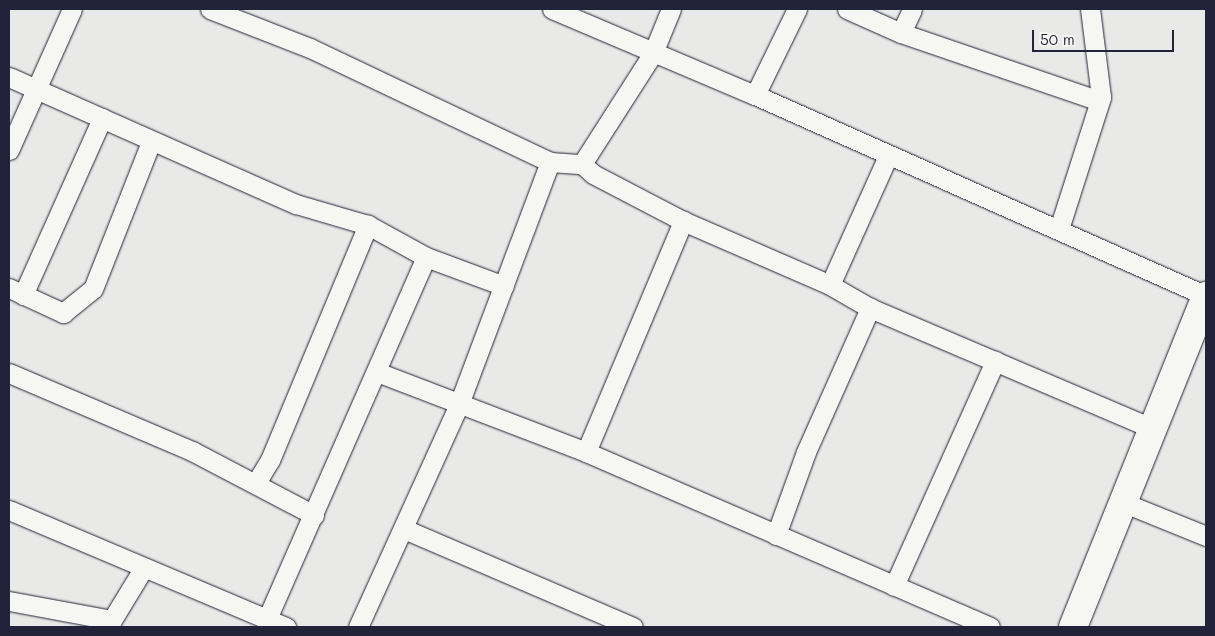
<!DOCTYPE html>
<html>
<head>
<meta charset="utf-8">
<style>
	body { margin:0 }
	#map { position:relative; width:1215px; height:636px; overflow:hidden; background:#e9e9e7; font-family:Mali,sans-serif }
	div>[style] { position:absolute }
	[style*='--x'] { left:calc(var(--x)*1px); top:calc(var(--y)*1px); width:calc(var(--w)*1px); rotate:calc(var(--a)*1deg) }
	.roads { filter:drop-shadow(0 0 1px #22223b) drop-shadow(0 0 1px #22223b) }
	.street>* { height:19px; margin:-9.5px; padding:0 9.5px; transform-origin:9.5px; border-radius:9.5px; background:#f6f6f2 }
	.secondary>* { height:28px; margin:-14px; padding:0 14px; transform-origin:14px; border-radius:14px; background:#f6f6f2 }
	span { translate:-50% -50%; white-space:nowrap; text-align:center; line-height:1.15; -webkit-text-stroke:4px #f6f6f2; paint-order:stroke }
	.frame { position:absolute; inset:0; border:10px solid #22223b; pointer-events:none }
	.scale { position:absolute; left:1032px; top:30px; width:142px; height:22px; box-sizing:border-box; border:2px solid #22223b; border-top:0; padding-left:6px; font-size:15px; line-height:18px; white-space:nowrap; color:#22223b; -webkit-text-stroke:4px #f6f6f2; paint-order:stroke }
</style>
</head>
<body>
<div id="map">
	<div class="roads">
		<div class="street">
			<div style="--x:210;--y:9;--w:107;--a:21.3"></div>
			<div style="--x:310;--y:48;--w:266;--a:25.4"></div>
			<div style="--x:550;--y:162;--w:32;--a:4"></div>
			<div style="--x:582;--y:164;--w:132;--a:-57.4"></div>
			<div style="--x:653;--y:53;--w:48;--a:-67.8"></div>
			<div style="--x:552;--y:9;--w:220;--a:23"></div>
			<div style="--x:755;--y:95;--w:494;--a:24"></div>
			<div style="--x:847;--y:9;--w:59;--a:24"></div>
			<div style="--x:901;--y:33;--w:210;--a:18.9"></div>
			<div style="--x:901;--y:33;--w:26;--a:-65"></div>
			<div style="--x:9;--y:77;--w:314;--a:23.9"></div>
			<div style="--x:296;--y:204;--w:75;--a:16.3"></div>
			<div style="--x:368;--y:225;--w:66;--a:28.9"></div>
			<div style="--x:426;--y:257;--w:83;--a:20.4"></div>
			<div style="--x:755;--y:95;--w:96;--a:-64"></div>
			<div style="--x:9;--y:150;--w:154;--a:-65.9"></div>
			<div style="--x:582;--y:164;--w:15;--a:42"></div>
			<div style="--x:593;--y:174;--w:102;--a:27.6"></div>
			<div style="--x:683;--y:221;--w:160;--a:23.5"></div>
			<div style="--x:830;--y:285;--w:46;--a:29.9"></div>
			<div style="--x:870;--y:308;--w:306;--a:23.1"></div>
			<div style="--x:1059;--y:229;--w:139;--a:-72.3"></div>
			<div style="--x:1101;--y:97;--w:89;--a:-97.1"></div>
			<div style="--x:830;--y:285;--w:141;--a:-65.8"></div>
			<div style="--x:9;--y:288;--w:60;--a:24.8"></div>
			<div style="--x:63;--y:313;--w:38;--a:-39"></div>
			<div style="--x:93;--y:289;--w:158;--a:-68.5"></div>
			<div style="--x:23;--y:295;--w:194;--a:-65.9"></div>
			<div style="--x:377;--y:372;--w:224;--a:20.9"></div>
			<div style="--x:586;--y:452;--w:440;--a:23.4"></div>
			<div style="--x:9;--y:373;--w:199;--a:23.1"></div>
			<div style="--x:192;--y:451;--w:138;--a:27.7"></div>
			<div style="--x:586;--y:452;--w:251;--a:-67.2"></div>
			<div style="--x:256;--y:483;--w:27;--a:-59"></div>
			<div style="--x:270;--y:460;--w:255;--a:-67.4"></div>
			<div style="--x:1122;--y:502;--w:91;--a:22"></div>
			<div style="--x:9;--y:510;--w:301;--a:22.9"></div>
			<div style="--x:404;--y:529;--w:249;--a:23.2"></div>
			<div style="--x:776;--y:535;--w:88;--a:-70.1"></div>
			<div style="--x:806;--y:452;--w:158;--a:-66"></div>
			<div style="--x:894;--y:586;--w:247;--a:-65.8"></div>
			<div style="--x:9;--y:601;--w:105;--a:10.5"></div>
			<div style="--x:112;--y:620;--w:60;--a:-58.7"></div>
			<div style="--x:267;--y:619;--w:395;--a:-66.3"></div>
			<div style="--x:358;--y:627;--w:245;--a:-65.6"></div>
			<div style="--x:459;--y:404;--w:259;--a:-69.4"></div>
		</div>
		<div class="secondary">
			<div style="--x:1073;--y:627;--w:357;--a:-68.1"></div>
		</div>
	</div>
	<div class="frame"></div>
	<div class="scale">50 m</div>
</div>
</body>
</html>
